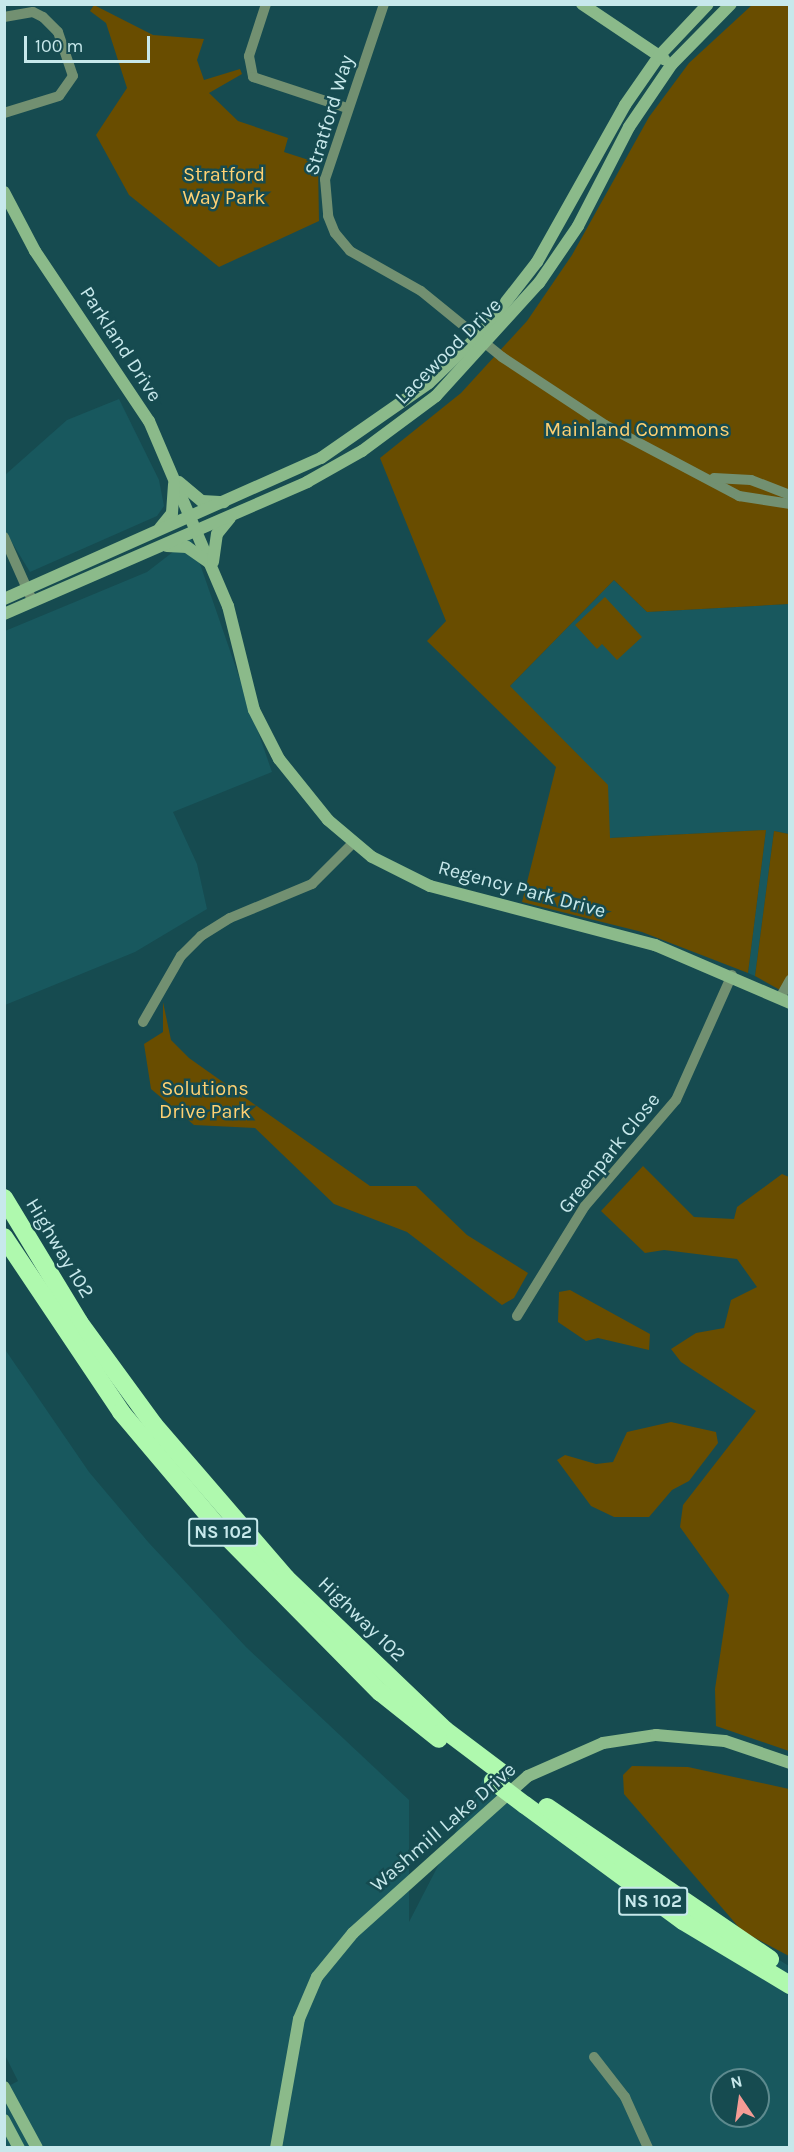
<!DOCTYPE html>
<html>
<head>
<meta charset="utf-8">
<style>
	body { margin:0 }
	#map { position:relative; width:794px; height:2152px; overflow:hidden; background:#164b50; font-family:Karla,sans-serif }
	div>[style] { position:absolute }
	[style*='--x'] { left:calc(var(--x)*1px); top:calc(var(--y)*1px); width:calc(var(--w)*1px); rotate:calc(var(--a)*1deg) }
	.built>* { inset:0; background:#18585e }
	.green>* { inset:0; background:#694d00 }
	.street>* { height:10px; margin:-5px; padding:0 5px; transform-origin:5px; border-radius:5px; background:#729071 }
	.secondary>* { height:12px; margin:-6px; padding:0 6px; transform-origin:6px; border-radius:6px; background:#8bba8a }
	.highway>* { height:18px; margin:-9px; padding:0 9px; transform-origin:9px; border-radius:9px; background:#aff9ae }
	.highway-bridge>* { height:18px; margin:-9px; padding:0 9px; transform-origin:9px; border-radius:9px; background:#aff9ae }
	span { translate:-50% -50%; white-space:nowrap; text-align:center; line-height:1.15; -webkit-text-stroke:5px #164b50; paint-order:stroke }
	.shield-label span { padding:2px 4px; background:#164b50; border:2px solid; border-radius:4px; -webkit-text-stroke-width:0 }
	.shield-label { font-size:18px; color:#c7e8eb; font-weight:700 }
	.street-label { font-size:20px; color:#c7e8eb }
	.park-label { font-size:20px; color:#ffd173 }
	.frame { position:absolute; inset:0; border:6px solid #c7e8eb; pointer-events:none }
	.north { position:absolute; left:710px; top:2068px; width:60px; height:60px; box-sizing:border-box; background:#164b50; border:2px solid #5d8a8e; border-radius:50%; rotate:347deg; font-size:16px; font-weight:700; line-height:24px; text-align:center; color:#c7e8eb }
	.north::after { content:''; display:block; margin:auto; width:21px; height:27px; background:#f59c95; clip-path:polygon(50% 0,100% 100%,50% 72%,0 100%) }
	.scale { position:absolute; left:24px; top:36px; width:126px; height:27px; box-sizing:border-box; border:3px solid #c7e8eb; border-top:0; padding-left:8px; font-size:18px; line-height:21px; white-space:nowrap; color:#c7e8eb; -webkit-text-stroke:4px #164b50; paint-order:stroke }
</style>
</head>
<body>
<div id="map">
	<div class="built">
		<div style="clip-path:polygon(119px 399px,159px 480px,164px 506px,157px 516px,30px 572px,5px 531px,5px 475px,67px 420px)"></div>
		<div style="clip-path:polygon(191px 538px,272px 772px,173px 812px,197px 864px,207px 909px,135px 952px,5px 1005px,5px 631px,147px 572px)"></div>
		<div style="clip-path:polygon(614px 580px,647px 612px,789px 604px,789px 834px,774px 831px,755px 976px,748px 973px,766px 830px,610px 838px,510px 686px)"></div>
		<div style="clip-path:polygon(evenodd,4px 1348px,89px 1472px,149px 1543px,246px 1647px,409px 1800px,409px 1922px,486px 1773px,570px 1832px,789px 1966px,789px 2147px,5px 2147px,5px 2088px,18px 2081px,4px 2053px,4px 1348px,722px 2080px,758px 2080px,758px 2116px,722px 2116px,722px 2080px)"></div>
	</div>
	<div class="green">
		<div style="clip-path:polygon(94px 5px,153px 35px,204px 39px,197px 60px,204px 80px,240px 69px,242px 74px,209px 93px,238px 121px,288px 138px,284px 152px,318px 163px,319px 221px,219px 267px,129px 195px,96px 135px,127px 88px,106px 23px,90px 11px)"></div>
		<div style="clip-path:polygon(752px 5px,789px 5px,789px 604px,647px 612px,614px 580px,510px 686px,608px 785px,610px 838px,766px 830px,748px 973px,642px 932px,522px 902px,556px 767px,427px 641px,446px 621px,380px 458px,461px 393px,527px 321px,572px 255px,649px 117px,689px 63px)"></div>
		<div style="clip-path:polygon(605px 597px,642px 637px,617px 660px,602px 644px,597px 649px,575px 625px)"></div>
		<div style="clip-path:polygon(774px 831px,789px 834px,789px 995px,755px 976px)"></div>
		<div style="clip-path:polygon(163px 1002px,171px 1040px,189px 1058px,370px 1186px,416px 1186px,467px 1235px,528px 1273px,514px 1298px,502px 1305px,407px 1232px,334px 1204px,255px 1128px,194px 1125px,151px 1089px,144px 1044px,163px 1032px)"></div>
		<div style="clip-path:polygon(643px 1166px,694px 1217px,734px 1219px,737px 1207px,782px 1174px,789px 1177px,789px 1751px,716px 1726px,715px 1689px,729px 1595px,680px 1527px,683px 1505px,756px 1411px,681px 1362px,671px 1349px,696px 1333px,724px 1328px,731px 1300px,757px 1287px,737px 1259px,664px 1250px,645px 1253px,601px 1211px)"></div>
		<div style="clip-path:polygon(570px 1290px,650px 1334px,649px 1350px,598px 1338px,586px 1341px,558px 1322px,559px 1292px)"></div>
		<div style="clip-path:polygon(671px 1422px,716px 1432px,718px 1443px,689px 1481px,672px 1490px,649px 1517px,614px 1517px,591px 1506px,557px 1460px,565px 1455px,596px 1464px,613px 1462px,627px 1432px)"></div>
		<div style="clip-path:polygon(632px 1766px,688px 1767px,789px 1789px,789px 1956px,742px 1931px,624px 1794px,623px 1775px)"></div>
	</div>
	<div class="street">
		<div style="--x:266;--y:4;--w:55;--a:108.1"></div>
		<div style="--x:249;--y:56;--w:21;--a:79"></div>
		<div style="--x:253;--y:77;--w:99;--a:18.3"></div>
		<div style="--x:384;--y:4;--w:185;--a:108.6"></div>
		<div style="--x:325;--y:179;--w:37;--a:85"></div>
		<div style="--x:328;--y:216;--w:18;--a:68"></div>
		<div style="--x:335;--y:233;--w:23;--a:50"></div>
		<div style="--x:350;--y:251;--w:81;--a:29.4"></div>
		<div style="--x:421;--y:291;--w:104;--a:39.2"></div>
		<div style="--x:502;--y:357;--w:123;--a:33.4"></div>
		<div style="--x:605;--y:425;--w:152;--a:27.9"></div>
		<div style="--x:739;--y:496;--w:52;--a:8.9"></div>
		<div style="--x:4;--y:17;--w:29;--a:-10"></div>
		<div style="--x:33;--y:12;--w:11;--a:27"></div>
		<div style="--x:43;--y:17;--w:21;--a:45"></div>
		<div style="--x:58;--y:32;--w:46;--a:71.2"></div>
		<div style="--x:73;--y:76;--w:24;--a:125"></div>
		<div style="--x:59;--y:96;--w:58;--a:162.8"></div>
		<div style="--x:714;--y:478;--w:37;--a:3"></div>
		<div style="--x:751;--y:480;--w:42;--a:21"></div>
		<div style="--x:4;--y:537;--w:71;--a:66"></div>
		<div style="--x:780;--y:998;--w:21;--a:-61"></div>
		<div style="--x:143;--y:1022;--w:76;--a:-60.1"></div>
		<div style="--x:181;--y:956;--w:28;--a:-45"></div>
		<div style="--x:201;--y:936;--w:34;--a:-32"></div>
		<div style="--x:230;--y:918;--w:89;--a:-22.5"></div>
		<div style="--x:312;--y:884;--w:58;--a:-45"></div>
		<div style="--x:517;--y:1316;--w:129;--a:-58.3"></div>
		<div style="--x:585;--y:1206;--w:140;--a:-49.4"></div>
		<div style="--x:676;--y:1100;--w:137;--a:-65.9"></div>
		<div style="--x:594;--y:2057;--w:51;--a:52.2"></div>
		<div style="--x:625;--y:2097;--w:56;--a:65.7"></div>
	</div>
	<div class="secondary">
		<div style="--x:582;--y:4;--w:99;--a:33.9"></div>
		<div style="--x:4;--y:192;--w:67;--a:62.3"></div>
		<div style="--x:35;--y:251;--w:205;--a:56.2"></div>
		<div style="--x:149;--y:421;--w:201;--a:66.9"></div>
		<div style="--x:228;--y:606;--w:107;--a:76"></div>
		<div style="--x:254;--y:710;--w:55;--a:63"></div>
		<div style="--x:279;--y:759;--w:78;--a:51.2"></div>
		<div style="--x:328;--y:820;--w:57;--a:40.1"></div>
		<div style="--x:372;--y:857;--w:65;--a:26.6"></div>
		<div style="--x:430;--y:886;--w:233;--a:14.7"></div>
		<div style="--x:655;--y:945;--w:147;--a:23.2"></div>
		<div style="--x:179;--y:482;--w:30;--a:40"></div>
		<div style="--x:202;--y:501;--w:22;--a:3"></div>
		<div style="--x:160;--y:528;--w:19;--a:-51"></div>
		<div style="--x:172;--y:513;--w:29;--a:-86"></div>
		<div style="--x:167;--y:546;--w:20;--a:3"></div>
		<div style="--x:187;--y:547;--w:28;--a:35"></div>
		<div style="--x:213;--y:562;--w:28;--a:-82"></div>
		<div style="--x:217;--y:534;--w:21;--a:-51"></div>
		<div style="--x:4;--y:599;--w:347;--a:-24"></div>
		<div style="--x:321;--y:458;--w:131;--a:-34.8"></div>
		<div style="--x:429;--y:383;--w:76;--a:-43.9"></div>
		<div style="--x:484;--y:330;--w:86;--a:-52.1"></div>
		<div style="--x:537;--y:262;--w:180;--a:-60.7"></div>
		<div style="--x:625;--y:105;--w:60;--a:-55.2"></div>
		<div style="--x:659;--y:56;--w:71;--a:-46.7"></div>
		<div style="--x:4;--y:614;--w:331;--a:-23.5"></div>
		<div style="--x:307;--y:482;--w:63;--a:-29.4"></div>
		<div style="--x:362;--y:451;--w:92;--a:-36.6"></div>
		<div style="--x:436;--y:396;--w:153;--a:-47.7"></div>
		<div style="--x:539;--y:283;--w:69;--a:-55.6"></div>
		<div style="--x:578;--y:226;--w:111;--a:-62.7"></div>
		<div style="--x:629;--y:127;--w:76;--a:-55.7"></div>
		<div style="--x:672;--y:64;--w:84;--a:-45.5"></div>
		<div style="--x:4;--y:2087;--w:69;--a:61.6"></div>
		<div style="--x:4;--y:2120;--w:32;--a:62"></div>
		<div style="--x:276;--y:2148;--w:131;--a:-79.9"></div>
		<div style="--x:299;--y:2019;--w:46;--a:-66.8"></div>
		<div style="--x:317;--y:1977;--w:57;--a:-50.7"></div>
		<div style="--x:353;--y:1933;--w:235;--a:-41.9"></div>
		<div style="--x:528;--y:1776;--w:82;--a:-23.7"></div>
		<div style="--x:603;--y:1743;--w:54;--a:-8.6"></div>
		<div style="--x:656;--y:1735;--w:69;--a:5"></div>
		<div style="--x:725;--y:1741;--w:69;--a:18.7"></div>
	</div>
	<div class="highway">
		<div style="--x:4;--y:1198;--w:145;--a:58.8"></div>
		<div style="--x:79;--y:1322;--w:127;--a:53.9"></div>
		<div style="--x:154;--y:1425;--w:202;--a:49.2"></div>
		<div style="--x:286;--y:1578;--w:220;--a:43.7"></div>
		<div style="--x:445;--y:1730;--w:71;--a:37"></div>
		<div style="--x:4;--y:1237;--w:211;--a:56.2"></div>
		<div style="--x:121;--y:1412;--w:161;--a:49.8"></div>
		<div style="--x:225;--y:1535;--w:221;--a:45.4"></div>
		<div style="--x:380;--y:1692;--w:75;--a:38.5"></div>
		<div style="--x:525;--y:1805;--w:196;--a:36.3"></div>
		<div style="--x:683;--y:1921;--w:125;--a:30.9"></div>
		<div style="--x:547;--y:1807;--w:270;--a:34.3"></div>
	</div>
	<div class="highway-bridge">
		<div style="--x:493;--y:1781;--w:40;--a:37"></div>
	</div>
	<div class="shield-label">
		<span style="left:223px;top:1532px">NS 102</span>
		<span style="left:653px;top:1901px">NS 102</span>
	</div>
	<div class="street-label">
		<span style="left:329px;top:115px;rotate:-73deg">Stratford Way</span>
		<span style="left:121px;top:344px;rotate:57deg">Parkland Drive</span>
		<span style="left:448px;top:351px;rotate:-45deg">Lacewood Drive</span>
		<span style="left:522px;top:889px;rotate:15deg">Regency Park Drive</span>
		<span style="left:609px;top:1153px;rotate:-51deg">Greenpark Close</span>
		<span style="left:60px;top:1248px;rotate:59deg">Highway 102</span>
		<span style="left:362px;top:1619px;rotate:44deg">Highway 102</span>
		<span style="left:443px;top:1827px;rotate:-41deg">Washmill Lake Drive</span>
	</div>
	<div class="park-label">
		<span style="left:224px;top:186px">Stratford<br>Way Park</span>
		<span style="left:637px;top:429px">Mainland Commons</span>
		<span style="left:205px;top:1100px">Solutions<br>Drive Park</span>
	</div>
	<div class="frame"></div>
	<div class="north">N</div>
	<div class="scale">100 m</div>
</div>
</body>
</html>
